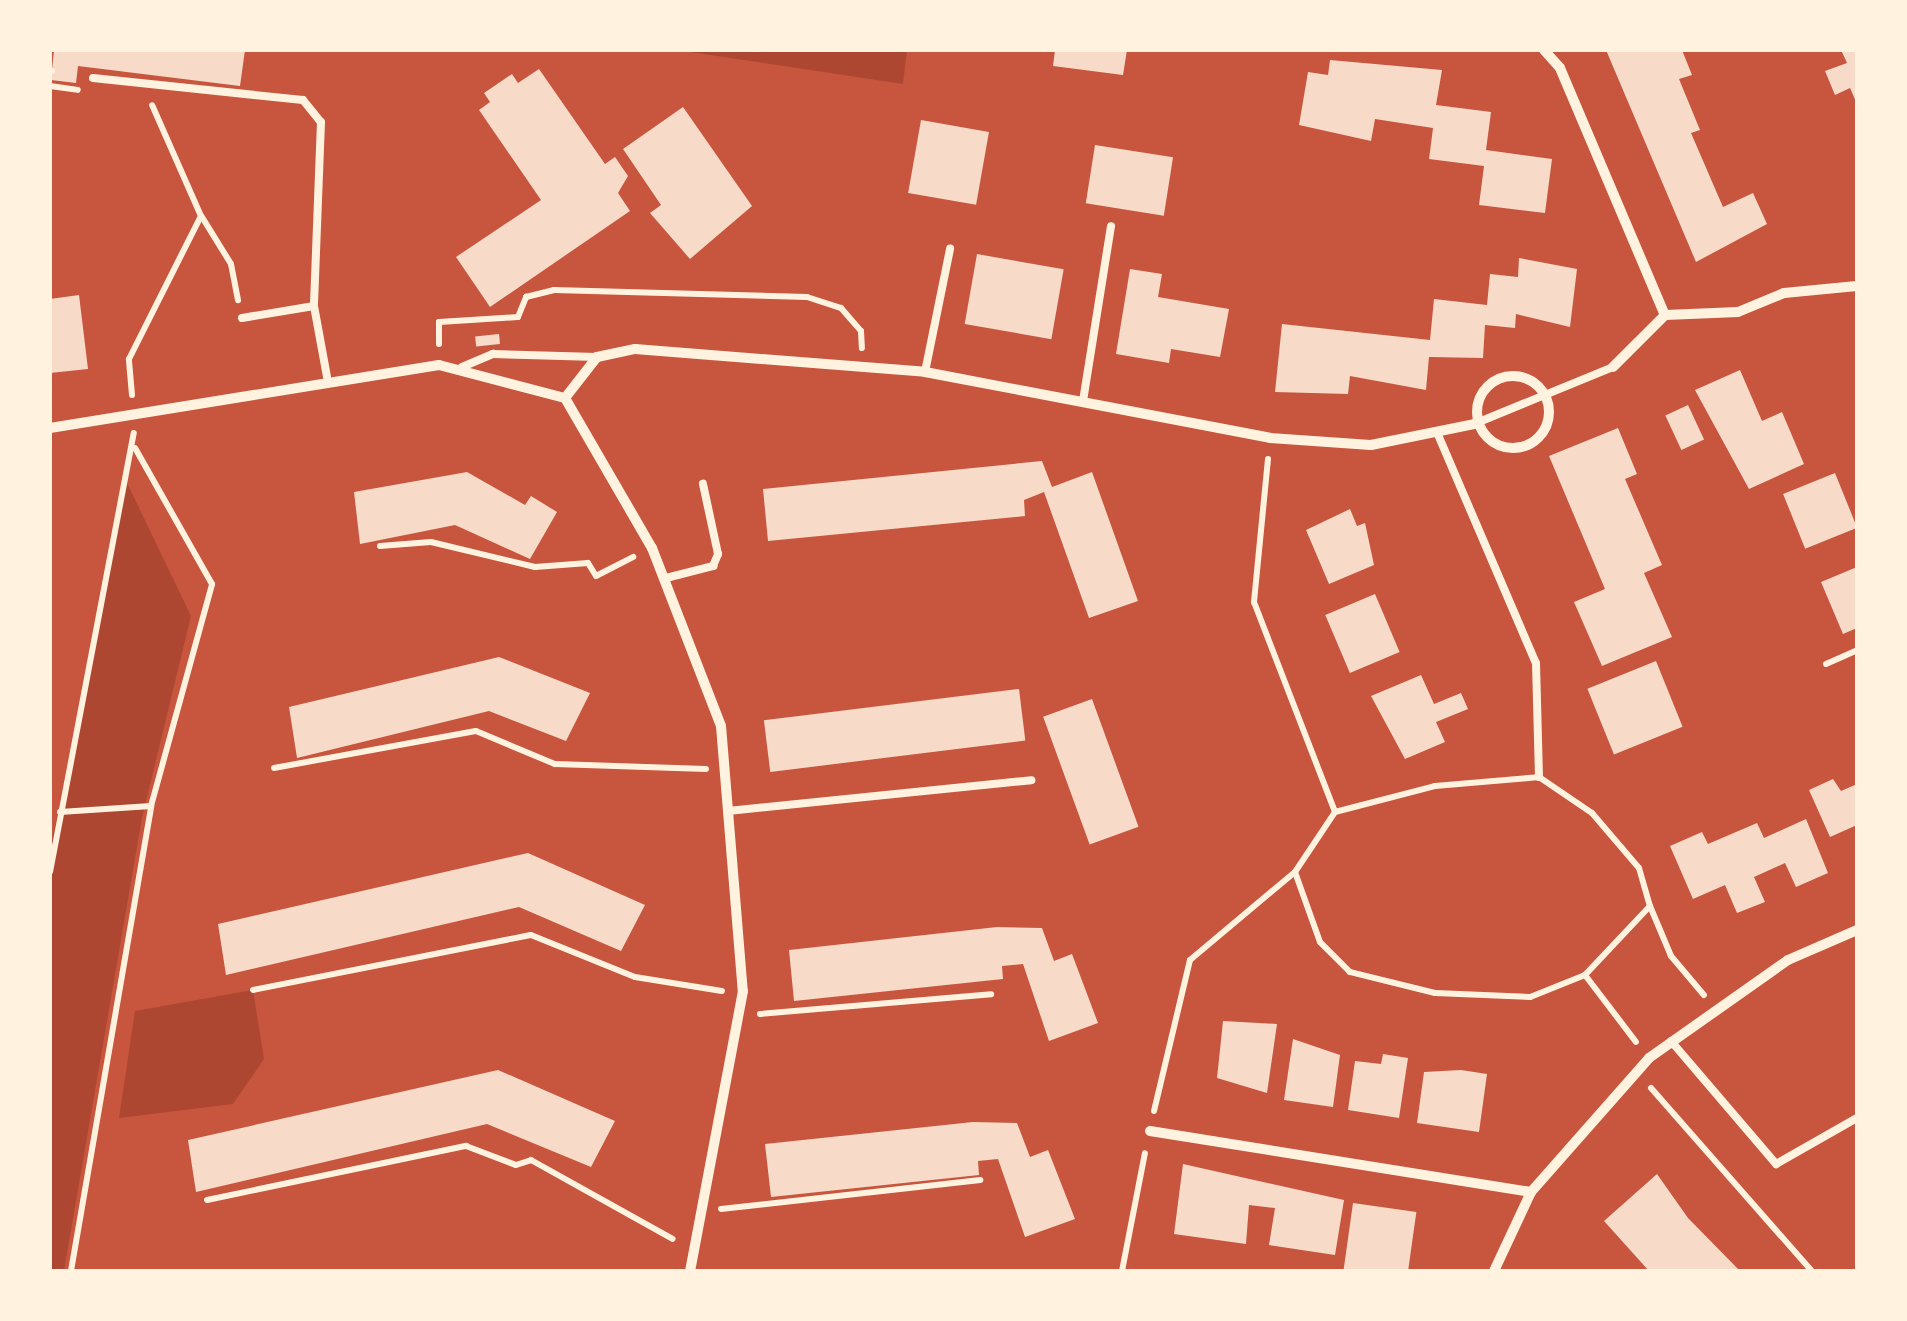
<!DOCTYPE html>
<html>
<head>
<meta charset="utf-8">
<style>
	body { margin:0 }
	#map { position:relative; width:1907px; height:1321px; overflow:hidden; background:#c8553d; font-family:"Varela Round",sans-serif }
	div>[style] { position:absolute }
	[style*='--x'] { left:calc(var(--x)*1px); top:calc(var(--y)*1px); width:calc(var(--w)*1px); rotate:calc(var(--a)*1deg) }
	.green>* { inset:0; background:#ae4732 }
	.building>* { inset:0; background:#f7dbc8; transform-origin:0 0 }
	.path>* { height:6px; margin:-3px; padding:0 3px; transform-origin:3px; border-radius:3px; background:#fff3e0 }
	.service>* { height:8px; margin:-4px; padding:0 4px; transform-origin:4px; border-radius:4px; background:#fff3e0 }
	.minor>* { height:10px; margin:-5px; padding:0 5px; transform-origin:5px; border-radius:5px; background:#fff3e0 }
	.minor>.ring { margin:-5px; padding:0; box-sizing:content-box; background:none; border:10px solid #fff3e0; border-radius:50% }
	span { translate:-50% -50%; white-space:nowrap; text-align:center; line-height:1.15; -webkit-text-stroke:10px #fff3e0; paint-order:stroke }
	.frame { position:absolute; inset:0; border:52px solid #fff3e0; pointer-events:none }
</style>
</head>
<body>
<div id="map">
	<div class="green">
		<div style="clip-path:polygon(677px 50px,907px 50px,903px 84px)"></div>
		<div style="clip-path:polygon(127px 483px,191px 616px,142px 818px,64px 1271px,50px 1271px,50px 850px)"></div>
		<div style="clip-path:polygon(253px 990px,264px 1059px,233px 1104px,119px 1118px,135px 1011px)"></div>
	</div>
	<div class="building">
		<div style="clip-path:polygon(54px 50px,245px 50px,240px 86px,78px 66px,76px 83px,51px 80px)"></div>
		<div style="clip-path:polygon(1055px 50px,1127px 50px,1123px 75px,1053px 66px)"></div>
		<div style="clip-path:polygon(1606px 50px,1682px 50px,1692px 75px,1679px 79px,1700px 130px,1691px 133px,1723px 207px,1753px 193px,1767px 224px,1696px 262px)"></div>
		<div style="clip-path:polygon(1841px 50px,1857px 50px,1857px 104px,1850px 88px,1835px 95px,1825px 71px,1847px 63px)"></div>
		<div style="clip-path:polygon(1330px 60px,1442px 70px,1436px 105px,1491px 112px,1486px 150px,1552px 159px,1545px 213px,1479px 205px,1484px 166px,1429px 159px,1433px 128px,1375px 119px,1371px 141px,1299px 125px,1308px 72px,1328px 75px)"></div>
		<div style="clip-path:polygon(539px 69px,605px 164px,615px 157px,628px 176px,618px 193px,630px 211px,490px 307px,456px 257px,541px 200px,479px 110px,490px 102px,484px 93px,512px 74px,518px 83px)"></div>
		<div style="clip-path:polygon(683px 107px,752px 206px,690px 259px,650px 213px,661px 205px,623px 149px)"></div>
		<div style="left:921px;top:120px;width:69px;height:74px;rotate:10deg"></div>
		<div style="left:1095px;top:145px;width:79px;height:59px;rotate:9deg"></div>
		<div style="left:977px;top:254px;width:88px;height:71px;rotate:10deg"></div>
		<div style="clip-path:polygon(1519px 258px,1577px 269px,1570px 327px,1516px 314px,1515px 328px,1485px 325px,1483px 358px,1429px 357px,1426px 390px,1350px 376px,1348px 394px,1275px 392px,1282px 324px,1430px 340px,1434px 299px,1487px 305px,1490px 274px,1518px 277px)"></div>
		<div style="clip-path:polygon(1130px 269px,1162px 274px,1158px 297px,1229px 309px,1220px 357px,1171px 349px,1169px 363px,1116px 354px)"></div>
		<div style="clip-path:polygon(79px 295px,88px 369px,50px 373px,50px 299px)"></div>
		<div style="left:499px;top:334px;width:10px;height:24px;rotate:84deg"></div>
		<div style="clip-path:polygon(1740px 370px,1762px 421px,1782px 412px,1804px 464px,1749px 489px,1695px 390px)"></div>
		<div style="left:1688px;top:405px;width:38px;height:25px;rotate:65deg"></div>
		<div style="clip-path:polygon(1618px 428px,1637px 474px,1625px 479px,1662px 565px,1644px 573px,1672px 637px,1602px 666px,1574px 602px,1605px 589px,1549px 456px)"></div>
		<div style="clip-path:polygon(1042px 461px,1052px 487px,1092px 472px,1138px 601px,1089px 618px,1044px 492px,1024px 500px,1025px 516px,768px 541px,763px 489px)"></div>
		<div style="clip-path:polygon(467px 472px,525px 505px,531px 496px,557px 512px,530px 559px,455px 525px,360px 544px,354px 492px)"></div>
		<div style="left:1835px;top:473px;width:59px;height:56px;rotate:68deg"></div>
		<div style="clip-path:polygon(1350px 509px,1357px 526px,1365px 523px,1374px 565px,1329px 584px,1306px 530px)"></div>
		<div style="clip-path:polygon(1857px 567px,1857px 628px,1843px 634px,1821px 582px)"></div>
		<div style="left:1375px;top:594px;width:63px;height:54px;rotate:67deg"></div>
		<div style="clip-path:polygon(499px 657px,590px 693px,566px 741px,489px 711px,297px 758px,289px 707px)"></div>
		<div style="left:1656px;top:661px;width:71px;height:74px;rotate:68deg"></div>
		<div style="clip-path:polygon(1421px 675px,1434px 704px,1461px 693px,1468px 709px,1436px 722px,1445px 742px,1405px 759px,1371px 696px)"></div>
		<div style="left:1019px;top:689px;width:52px;height:257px;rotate:83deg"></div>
		<div style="left:1092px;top:699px;width:136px;height:52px;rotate:70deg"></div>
		<div style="clip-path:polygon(1833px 779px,1841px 791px,1857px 784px,1857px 825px,1830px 837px,1809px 790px)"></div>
		<div style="clip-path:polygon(1806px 819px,1828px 873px,1796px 887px,1785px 863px,1754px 877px,1765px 902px,1737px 913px,1725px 885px,1693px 899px,1670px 846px,1702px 832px,1708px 844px,1757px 823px,1764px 838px)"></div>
		<div style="clip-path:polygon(528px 853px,645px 905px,621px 951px,519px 907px,226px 975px,218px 924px)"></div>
		<div style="clip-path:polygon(997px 927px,1042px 928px,1054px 961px,1072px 954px,1098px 1023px,1049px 1041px,1023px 964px,1002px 966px,1003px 979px,794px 1001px,789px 950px)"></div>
		<div style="clip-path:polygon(1223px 1021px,1277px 1024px,1267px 1093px,1217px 1078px)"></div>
		<div style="clip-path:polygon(1293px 1039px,1340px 1055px,1333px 1107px,1284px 1100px)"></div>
		<div style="clip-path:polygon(1383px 1054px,1408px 1058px,1399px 1118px,1348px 1110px,1355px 1061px,1381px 1064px)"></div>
		<div style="clip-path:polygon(498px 1070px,615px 1121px,591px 1167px,487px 1124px,196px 1192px,188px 1140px)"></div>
		<div style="clip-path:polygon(1461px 1070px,1487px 1074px,1479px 1132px,1417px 1123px,1424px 1072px)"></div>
		<div style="clip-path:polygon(973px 1122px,1017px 1123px,1030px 1157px,1048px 1150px,1075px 1219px,1025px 1237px,998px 1159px,978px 1161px,979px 1175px,771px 1197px,765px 1144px)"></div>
		<div style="clip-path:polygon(1183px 1164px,1344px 1200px,1335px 1255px,1269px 1245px,1275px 1208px,1249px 1205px,1246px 1244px,1174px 1234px)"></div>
		<div style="clip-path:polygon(1657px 1174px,1688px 1218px,1740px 1271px,1649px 1271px,1604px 1221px)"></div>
		<div style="left:1353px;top:1203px;width:64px;height:67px;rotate:8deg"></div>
	</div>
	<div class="path">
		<div style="--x:50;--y:71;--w:2;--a:0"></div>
		<div style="--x:50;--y:86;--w:28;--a:8"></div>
		<div style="--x:202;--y:217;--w:55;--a:58.3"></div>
		<div style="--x:231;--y:264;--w:37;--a:79"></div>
		<div style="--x:439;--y:344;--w:22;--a:-90"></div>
		<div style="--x:439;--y:322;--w:79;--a:-3.6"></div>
		<div style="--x:518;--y:317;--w:22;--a:-68"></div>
		<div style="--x:526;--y:297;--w:29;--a:-14"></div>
		<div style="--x:554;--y:290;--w:253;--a:1.6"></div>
		<div style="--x:807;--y:297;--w:36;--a:18"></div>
		<div style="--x:841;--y:308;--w:30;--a:49"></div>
		<div style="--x:861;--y:331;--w:17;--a:87"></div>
		<div style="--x:132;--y:395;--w:36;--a:-95"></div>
		<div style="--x:129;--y:359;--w:160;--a:-63.3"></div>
		<div style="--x:201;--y:216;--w:121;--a:-113.8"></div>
		<div style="--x:1268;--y:459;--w:144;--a:95.6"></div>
		<div style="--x:1254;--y:602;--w:225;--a:68.9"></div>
		<div style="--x:380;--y:546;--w:51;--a:-4.5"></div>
		<div style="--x:431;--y:542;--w:107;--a:13.5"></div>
		<div style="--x:535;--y:567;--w:53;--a:-4.3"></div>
		<div style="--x:588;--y:563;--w:15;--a:58"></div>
		<div style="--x:596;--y:576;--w:42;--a:-27.2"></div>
		<div style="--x:1826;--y:664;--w:34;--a:-24"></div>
		<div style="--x:274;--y:768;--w:205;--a:-10.4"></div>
		<div style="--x:476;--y:731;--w:86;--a:22.7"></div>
		<div style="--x:555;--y:764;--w:151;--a:1.9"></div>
		<div style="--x:1539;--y:777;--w:64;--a:34.2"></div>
		<div style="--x:1592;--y:813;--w:72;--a:49.5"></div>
		<div style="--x:1639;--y:868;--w:40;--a:74"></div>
		<div style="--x:1650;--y:906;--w:95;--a:133.3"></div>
		<div style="--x:1585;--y:975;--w:59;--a:158.2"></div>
		<div style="--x:1530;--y:997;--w:95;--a:-177.6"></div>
		<div style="--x:1435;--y:993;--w:88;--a:-166.1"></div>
		<div style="--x:1350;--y:972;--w:42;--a:-135"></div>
		<div style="--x:1320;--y:942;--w:74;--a:-109.7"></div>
		<div style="--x:1295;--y:872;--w:72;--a:-56.3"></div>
		<div style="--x:1335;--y:812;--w:103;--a:-14.6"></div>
		<div style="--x:1435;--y:786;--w:104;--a:-4.9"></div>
		<div style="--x:60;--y:812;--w:91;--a:-3.8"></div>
		<div style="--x:50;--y:872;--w:447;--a:-79.2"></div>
		<div style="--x:1650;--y:906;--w:54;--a:67.2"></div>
		<div style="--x:1671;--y:956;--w:51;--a:49.8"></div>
		<div style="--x:1585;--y:975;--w:84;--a:52.7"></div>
		<div style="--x:253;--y:990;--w:283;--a:-11.2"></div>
		<div style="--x:531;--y:935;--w:112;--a:22"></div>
		<div style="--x:635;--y:977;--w:88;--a:9.1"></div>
		<div style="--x:760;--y:1014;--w:232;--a:-4.9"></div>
		<div style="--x:1651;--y:1088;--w:244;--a:48.7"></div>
		<div style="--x:1154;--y:1111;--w:155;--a:-76.6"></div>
		<div style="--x:1190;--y:960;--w:137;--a:-40"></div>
		<div style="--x:207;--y:1200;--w:265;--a:-11.8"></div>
		<div style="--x:466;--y:1146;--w:53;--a:20.8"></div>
		<div style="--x:516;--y:1165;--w:16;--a:-18"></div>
		<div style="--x:531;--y:1160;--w:162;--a:29.1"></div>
		<div style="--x:721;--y:1209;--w:261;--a:-6.4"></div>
		<div style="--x:71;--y:1271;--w:472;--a:-80.2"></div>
		<div style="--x:151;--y:806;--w:230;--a:-74.6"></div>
		<div style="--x:212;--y:584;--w:156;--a:-119.5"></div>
		<div style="--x:1122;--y:1271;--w:120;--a:-79"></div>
	</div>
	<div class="service">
		<div style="--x:93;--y:78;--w:211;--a:6"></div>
		<div style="--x:303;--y:100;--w:28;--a:51"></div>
		<div style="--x:321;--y:122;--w:184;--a:92.2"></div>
		<div style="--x:314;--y:306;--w:72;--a:79.6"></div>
		<div style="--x:242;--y:318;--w:73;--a:-9.5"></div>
		<div style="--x:462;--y:367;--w:34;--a:-23"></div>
		<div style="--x:493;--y:354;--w:104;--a:1.7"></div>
		<div style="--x:925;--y:372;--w:126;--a:-78.5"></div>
		<div style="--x:1083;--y:401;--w:177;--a:-80.9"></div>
		<div style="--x:1474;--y:424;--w:150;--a:-22.3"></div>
		<div style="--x:1439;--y:437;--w:246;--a:66.8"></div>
		<div style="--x:1536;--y:663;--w:114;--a:88.5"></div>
		<div style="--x:666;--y:578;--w:49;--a:-14.3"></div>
		<div style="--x:713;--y:566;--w:13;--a:-67"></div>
		<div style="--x:718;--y:554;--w:72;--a:-102.1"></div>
		<div style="--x:728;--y:811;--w:305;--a:-5.8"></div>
		<div style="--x:1671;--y:1041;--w:162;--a:49.5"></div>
		<div style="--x:1776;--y:1164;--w:93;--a:-29.6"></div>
	</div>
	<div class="minor">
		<div style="--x:1544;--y:50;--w:24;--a:48"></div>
		<div style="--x:1560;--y:68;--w:268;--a:67"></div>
		<div style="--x:1613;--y:367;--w:74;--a:-45"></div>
		<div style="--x:1665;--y:315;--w:73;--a:-2.4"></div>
		<div style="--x:1738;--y:312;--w:50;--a:-22.4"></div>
		<div style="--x:1784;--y:293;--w:73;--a:-5.5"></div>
		<div class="ring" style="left:1477px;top:376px;width:62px;height:62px"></div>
		<div style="--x:565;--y:398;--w:52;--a:-52"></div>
		<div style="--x:597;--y:357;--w:39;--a:-12"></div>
		<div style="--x:635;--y:349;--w:291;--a:4.5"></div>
		<div style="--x:925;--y:372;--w:351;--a:10.8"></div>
		<div style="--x:1270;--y:438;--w:101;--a:4"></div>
		<div style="--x:1371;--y:445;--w:105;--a:-11.5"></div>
		<div style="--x:50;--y:428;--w:394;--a:-9.2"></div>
		<div style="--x:439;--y:365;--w:130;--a:14.7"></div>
		<div style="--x:565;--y:398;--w:173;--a:59.9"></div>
		<div style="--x:652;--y:548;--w:191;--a:68.8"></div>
		<div style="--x:721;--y:726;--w:266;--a:85.3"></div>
		<div style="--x:743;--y:991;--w:285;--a:100.7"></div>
		<div style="--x:1150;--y:1131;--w:386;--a:9.1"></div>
		<div style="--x:1494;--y:1271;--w:87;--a:-64.9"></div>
		<div style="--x:1531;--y:1192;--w:179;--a:-48.6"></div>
		<div style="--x:1649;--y:1058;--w:170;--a:-35.2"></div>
		<div style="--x:1788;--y:960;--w:75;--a:-23.5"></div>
	</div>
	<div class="frame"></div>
</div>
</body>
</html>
